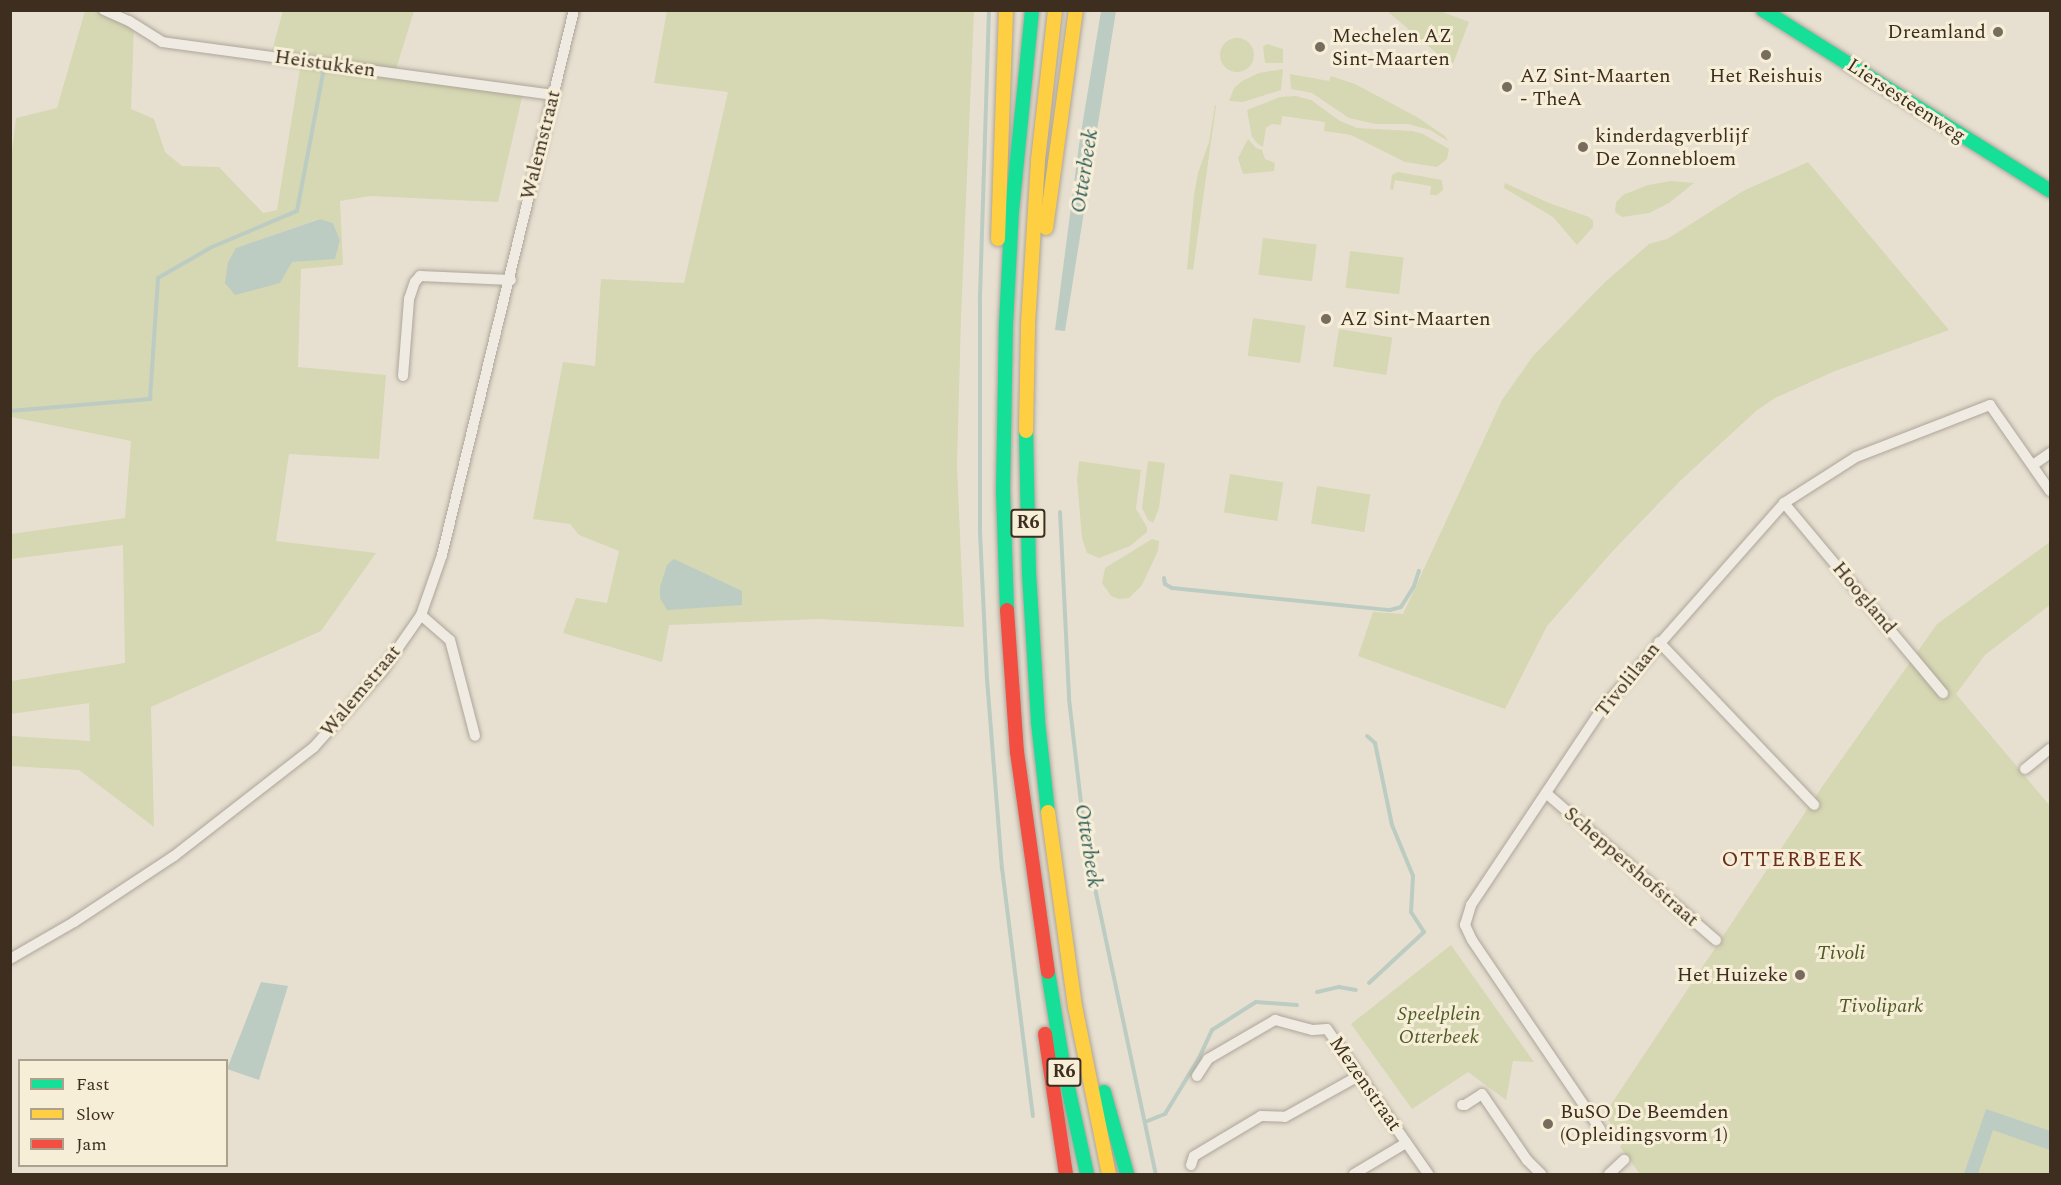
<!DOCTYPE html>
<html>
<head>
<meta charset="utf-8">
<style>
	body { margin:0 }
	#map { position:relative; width:2061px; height:1185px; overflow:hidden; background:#e7e0d1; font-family:Spectral,serif }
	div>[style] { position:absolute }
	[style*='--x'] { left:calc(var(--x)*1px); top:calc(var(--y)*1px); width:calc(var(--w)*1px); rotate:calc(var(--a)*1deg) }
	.green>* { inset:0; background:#d6d7b3; transform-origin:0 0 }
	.round { border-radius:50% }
	.water>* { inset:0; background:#bcccc2 }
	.stream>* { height:4px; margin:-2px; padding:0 2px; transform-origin:2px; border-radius:2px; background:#bcccc2 }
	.roads { filter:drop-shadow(0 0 2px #ada599) drop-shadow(0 0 2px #ada599) }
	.street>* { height:10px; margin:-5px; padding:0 5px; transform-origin:5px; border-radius:5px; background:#efebe3 }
	.fast>* { height:14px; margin:-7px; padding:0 7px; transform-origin:7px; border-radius:7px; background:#16e098 }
	.slow>* { height:14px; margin:-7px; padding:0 7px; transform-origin:7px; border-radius:7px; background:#ffcf43 }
	.jam>* { height:14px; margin:-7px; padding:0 7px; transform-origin:7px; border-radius:7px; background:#f24e42 }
	.dots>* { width:16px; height:16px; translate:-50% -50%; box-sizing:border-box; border:3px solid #f7eed8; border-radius:50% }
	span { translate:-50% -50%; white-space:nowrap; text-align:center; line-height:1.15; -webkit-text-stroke:6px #f7eed8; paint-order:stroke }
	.shield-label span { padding:2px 4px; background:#f7eed8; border:2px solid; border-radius:4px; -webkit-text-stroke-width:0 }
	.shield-label { font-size:18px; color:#3d2e20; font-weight:700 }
	.poi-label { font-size:20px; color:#3d2e20 }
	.right { translate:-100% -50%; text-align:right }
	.left { translate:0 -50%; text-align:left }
	.street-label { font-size:20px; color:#3d2e20 }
	.park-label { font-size:20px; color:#4d5a26; font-style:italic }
	.water-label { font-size:21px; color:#2f5d5a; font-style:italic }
	.neighbourhood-label { font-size:21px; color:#6b2e1e; letter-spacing:1.5px }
	.frame { position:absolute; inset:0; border:12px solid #3d2e20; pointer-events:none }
	.legend { position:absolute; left:18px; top:1059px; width:210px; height:108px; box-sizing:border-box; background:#f7eed8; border:2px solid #ada18e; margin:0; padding:8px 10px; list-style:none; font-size:18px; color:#3d2e20 }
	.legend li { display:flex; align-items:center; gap:12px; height:30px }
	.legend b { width:30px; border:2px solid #ada18e }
</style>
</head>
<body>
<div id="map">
	<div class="green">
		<div style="clip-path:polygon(evenodd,85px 11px,95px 11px,134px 26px,131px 109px,154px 119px,165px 152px,182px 166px,219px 167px,263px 213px,277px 210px,301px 62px,523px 93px,498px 202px,370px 196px,340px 201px,343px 265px,301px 269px,298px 367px,386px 375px,379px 459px,289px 454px,276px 541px,376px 553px,321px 631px,151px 707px,154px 827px,79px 770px,11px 766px,11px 736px,90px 741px,89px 703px,11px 714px,11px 681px,125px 663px,123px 545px,11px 559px,11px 534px,125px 518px,131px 441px,11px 417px,10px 168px,16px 118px,57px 108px,85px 11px,319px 219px,333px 223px,340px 240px,335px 258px,291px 262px,280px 283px,237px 248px,319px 219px)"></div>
		<div style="clip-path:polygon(283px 11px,414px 11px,396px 69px,271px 54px)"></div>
		<div style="clip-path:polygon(667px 11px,974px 11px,961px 317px,957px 466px,964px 627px,819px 619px,669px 625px,662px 662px,563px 633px,576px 598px,607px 603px,619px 551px,579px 535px,570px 524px,533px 519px,563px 362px,595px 366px,601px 279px,684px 283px,728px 92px,654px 83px)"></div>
		<div style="clip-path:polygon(1387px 11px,1440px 11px,1469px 22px,1453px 64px,1440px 56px)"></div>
		<div class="round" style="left:1220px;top:38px;width:34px;height:34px"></div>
		<div style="clip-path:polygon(1267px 44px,1283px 49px,1283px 63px,1265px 63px,1263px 47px)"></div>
		<div style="clip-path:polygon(1283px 69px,1281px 90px,1243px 102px,1229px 101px,1234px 88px,1242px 81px,1259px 73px)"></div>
		<div style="clip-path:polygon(1290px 74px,1329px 81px,1331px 76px,1355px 84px,1417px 117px,1445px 136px,1448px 141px,1430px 130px,1408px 124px,1376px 124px,1349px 118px,1312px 93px,1291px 89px)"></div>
		<div style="clip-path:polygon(1296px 96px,1311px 100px,1340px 121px,1357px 128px,1412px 131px,1423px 134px,1449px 149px,1447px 159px,1437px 167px,1405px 162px,1351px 135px,1324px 131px,1325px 122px,1282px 116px,1281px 125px,1272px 124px,1266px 128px,1263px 147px,1258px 144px,1252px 137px,1247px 110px,1280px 97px)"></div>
		<div style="clip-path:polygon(1215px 105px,1216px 106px,1193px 270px,1187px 269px,1194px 195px,1198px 173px,1209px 142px)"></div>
		<div style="clip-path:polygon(1248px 139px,1256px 148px,1262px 150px,1265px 159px,1275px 163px,1274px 171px,1243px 174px,1238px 158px)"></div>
		<div style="clip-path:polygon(1808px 162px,1949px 330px,1835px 371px,1775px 398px,1756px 411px,1680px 481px,1610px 554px,1547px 626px,1505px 709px,1358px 656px,1373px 612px,1403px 614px,1502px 400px,1533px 356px,1605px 282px,1649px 244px,1667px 239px,1743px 191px)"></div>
		<div style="clip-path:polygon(1398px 172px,1442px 180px,1443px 190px,1437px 195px,1430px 195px,1431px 186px,1395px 180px,1393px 190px,1390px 189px,1392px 175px)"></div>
		<div style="clip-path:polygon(1671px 181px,1694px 183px,1669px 203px,1649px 213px,1622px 217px,1615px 212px,1616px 202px,1623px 195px,1648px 185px)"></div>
		<div style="clip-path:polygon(1505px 183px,1549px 203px,1589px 217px,1593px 221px,1593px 227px,1577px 245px,1553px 217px,1504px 188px)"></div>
		<div style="left:1263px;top:238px;width:54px;height:37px;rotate:7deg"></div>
		<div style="left:1350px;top:251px;width:54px;height:37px;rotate:7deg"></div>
		<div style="left:1253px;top:318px;width:53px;height:38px;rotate:8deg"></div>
		<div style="left:1339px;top:329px;width:54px;height:38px;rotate:9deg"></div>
		<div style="clip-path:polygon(1080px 453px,1079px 461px,1141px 470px,1136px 509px,1147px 527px,1147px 532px,1130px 546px,1099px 558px,1087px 553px,1082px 538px,1077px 479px)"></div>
		<div style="clip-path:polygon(1148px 461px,1165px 463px,1159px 508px,1153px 523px,1148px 520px,1142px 508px)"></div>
		<div style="left:1230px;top:474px;width:54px;height:39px;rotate:9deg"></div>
		<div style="left:1317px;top:486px;width:54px;height:38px;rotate:9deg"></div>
		<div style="clip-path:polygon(1152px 539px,1159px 541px,1158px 551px,1142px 585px,1129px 598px,1119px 599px,1111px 596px,1102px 583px,1105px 568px)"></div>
		<div style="clip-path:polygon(2050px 542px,2050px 605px,1985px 655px,1956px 694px,2050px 806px,2050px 1174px,1640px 1174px,1620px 1147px,1624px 1141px,1604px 1115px,1824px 784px,1937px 624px)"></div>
		<div style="clip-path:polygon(1451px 945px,1534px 1062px,1513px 1061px,1506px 1100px,1468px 1072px,1412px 1109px,1351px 1024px)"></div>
	</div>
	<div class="water">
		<div style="clip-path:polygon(1101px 11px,1116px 11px,1065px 331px,1055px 330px,1079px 145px)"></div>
		<div style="clip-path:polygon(320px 219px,333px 223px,340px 240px,335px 259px,292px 262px,280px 283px,235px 295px,225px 283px,228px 262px,236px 248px)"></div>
		<div style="clip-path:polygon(674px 559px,742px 591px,742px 605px,667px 610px,660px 598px,660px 587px,667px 565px)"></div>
		<div style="clip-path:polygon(261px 982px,288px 986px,259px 1080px,227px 1069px)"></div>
		<div style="clip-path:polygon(1986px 1109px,2050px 1131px,2050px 1150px,1993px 1130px,1978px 1174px,1964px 1174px)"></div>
	</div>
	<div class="stream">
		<div style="--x:989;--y:10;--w:292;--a:91.8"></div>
		<div style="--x:980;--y:302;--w:230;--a:90"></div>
		<div style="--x:980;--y:532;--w:147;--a:87.3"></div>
		<div style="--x:987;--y:679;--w:190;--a:85.5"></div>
		<div style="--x:1002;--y:868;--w:250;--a:82.9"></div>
		<div style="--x:10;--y:411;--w:141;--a:-4.9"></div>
		<div style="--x:150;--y:399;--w:121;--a:-86.2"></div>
		<div style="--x:158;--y:278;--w:62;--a:-29.9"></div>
		<div style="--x:212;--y:247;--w:92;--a:-23"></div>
		<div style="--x:297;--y:211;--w:146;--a:-79.3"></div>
		<div style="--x:324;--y:68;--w:3;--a:0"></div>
		<div style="--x:1060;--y:512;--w:187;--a:87.2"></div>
		<div style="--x:1069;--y:699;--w:148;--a:83.4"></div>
		<div style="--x:1086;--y:846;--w:335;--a:78"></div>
		<div style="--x:1164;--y:578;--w:6;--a:81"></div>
		<div style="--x:1165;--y:584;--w:8;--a:30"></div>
		<div style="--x:1172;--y:588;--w:219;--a:5.8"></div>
		<div style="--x:1390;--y:610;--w:11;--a:-15"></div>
		<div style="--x:1401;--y:607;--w:25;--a:-58"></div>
		<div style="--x:1414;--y:586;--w:16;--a:-72"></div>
		<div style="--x:1367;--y:736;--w:11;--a:41"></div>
		<div style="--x:1375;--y:743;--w:84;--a:78.3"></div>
		<div style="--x:1392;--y:825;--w:55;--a:67.6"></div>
		<div style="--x:1413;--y:876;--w:36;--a:93"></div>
		<div style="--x:1411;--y:912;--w:24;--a:57"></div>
		<div style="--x:1424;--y:932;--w:75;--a:137.2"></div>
		<div style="--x:1317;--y:992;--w:23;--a:-13"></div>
		<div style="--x:1339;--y:987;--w:17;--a:10"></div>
		<div style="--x:1145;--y:1122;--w:22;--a:-22"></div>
		<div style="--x:1165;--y:1114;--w:66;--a:-58.7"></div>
		<div style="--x:1199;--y:1058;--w:31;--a:-65"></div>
		<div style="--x:1212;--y:1030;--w:52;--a:-32.5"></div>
		<div style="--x:1256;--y:1002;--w:41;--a:4.2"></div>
	</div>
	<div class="roads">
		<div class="street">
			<div style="--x:104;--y:10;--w:27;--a:24"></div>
			<div style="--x:129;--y:21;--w:39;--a:32"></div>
			<div style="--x:162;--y:42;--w:396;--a:7.7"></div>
			<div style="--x:403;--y:376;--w:77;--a:-85.5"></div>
			<div style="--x:409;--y:299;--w:18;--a:-71"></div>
			<div style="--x:415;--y:282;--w:8;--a:-50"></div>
			<div style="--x:420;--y:276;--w:91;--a:2.5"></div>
			<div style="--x:2033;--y:465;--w:21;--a:-35"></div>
			<div style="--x:1784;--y:503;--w:248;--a:50.1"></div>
			<div style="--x:421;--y:615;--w:38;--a:41"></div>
			<div style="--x:450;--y:640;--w:99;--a:75.4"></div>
			<div style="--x:1659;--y:642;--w:225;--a:46.4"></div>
			<div style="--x:2025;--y:769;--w:32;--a:-39"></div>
			<div style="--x:1546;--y:793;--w:225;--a:40.9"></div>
			<div style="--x:10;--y:959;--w:74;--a:-30"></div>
			<div style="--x:74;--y:922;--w:120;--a:-33.4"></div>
			<div style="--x:174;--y:856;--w:177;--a:-37.9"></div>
			<div style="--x:314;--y:747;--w:102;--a:-48.2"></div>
			<div style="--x:382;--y:671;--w:68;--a:-55.1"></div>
			<div style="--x:421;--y:615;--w:64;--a:-70.7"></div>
			<div style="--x:442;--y:555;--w:561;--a:-76.39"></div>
			<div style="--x:1197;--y:1076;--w:20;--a:-57"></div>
			<div style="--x:1208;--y:1059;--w:78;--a:-30.2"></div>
			<div style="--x:1275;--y:1020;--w:39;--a:15"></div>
			<div style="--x:1313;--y:1030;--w:14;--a:-4"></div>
			<div style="--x:1327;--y:1029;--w:177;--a:55.1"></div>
			<div style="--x:1462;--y:1105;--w:3;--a:0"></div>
			<div style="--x:1465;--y:1105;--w:20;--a:-33"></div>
			<div style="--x:1482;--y:1094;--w:80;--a:55.7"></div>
			<div style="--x:1527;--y:1160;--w:20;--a:45"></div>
			<div style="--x:1600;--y:1129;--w:228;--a:-124.1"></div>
			<div style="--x:1472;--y:940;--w:17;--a:-115"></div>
			<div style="--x:1465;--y:925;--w:21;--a:-73"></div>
			<div style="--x:1471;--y:905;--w:234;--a:-56.3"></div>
			<div style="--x:1601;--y:710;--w:276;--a:-48.5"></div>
			<div style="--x:1784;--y:503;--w:85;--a:-32.6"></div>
			<div style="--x:1856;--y:457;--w:144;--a:-21.2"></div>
			<div style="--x:1990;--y:405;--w:105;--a:55.1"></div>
			<div style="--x:1191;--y:1165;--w:9;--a:-72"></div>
			<div style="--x:1194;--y:1156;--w:78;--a:-30.8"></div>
			<div style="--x:1261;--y:1116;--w:24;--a:2"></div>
			<div style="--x:1285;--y:1117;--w:86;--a:-29.2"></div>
			<div style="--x:1354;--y:1174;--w:61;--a:-30.8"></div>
			<div style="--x:1609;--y:1174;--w:21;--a:-43"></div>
		</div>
		<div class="fast">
			<div style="--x:1763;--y:10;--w:339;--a:32.2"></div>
			<div style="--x:1026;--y:431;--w:142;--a:88.8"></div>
			<div style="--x:1029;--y:573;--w:149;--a:86.5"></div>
			<div style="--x:1038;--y:722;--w:91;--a:83.7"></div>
			<div style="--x:1007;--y:610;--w:118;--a:-91.9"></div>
			<div style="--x:1003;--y:492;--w:168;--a:-89"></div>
			<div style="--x:1006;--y:324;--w:113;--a:-87"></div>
			<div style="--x:1012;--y:211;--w:202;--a:-84.3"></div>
			<div style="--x:1048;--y:972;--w:93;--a:80.7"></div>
			<div style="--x:1063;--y:1064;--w:113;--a:77.7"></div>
			<div style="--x:1104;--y:1092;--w:85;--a:74.3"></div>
		</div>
		<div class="slow">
			<div style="--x:1046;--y:228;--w:220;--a:-82.2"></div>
			<div style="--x:998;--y:239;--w:229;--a:-88"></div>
			<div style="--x:1026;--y:431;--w:107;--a:-88.9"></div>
			<div style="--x:1028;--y:324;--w:164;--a:-86.5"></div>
			<div style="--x:1038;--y:160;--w:151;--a:-83.5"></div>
			<div style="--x:1048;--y:812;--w:196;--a:82.1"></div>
			<div style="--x:1075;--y:1006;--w:171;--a:78.6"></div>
		</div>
		<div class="jam">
			<div style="--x:1007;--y:610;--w:142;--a:86"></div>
			<div style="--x:1017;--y:752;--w:222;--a:82"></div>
			<div style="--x:1045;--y:1034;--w:142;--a:81.5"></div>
		</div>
	</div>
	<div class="dots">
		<div style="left:1998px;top:32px;background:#786c5e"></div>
		<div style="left:1320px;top:47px;background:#786c5e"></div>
		<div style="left:1766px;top:55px;background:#786c5e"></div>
		<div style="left:1507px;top:87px;background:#786c5e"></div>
		<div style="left:1583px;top:147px;background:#786c5e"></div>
		<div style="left:1326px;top:319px;background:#786c5e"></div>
		<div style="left:1800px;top:975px;background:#786c5e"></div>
		<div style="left:1548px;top:1124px;background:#786c5e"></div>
	</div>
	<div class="shield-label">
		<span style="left:1028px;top:523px">R6</span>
		<span style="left:1064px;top:1072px">R6</span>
	</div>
	<div class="poi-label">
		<span class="right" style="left:1986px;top:32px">Dreamland</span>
		<span class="left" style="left:1332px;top:48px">Mechelen AZ<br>Sint-Maarten</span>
		<span class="left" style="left:1520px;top:88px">AZ Sint-Maarten<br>- TheA</span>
		<span style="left:1766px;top:76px">Het Reishuis</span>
		<span class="left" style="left:1595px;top:148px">kinderdagverblijf<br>De Zonnebloem</span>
		<span class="left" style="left:1340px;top:319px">AZ Sint-Maarten</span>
		<span class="right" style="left:1788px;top:975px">Het Huizeke</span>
		<span class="left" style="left:1560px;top:1124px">BuSO De Beemden<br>(Opleidingsvorm 1)</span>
	</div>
	<div class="street-label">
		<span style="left:325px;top:64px;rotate:8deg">Heistukken</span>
		<span style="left:1906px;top:101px;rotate:33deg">Liersesteenweg</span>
		<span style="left:541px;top:145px;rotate:-76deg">Walemstraat</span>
		<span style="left:1864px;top:598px;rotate:50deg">Hoogland</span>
		<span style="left:1628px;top:680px;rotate:-51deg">Tivolilaan</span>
		<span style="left:361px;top:691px;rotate:-50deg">Walemstraat</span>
		<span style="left:1631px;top:867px;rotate:41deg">Scheppershofstraat</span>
		<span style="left:1365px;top:1084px;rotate:55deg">Mezenstraat</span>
	</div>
	<div class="park-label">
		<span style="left:1841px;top:953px">Tivoli</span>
		<span style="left:1881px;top:1006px">Tivolipark</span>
		<span style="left:1439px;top:1026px">Speelplein<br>Otterbeek</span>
	</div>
	<div class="water-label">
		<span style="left:1085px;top:171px;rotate:-81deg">Otterbeek</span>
		<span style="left:1088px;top:846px;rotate:81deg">Otterbeek</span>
	</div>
	<div class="neighbourhood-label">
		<span style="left:1793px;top:860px">OTTERBEEK</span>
	</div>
	<div class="frame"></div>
	<ul class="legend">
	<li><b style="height:8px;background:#16e098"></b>Fast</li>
	<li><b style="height:8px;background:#ffcf43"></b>Slow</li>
	<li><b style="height:8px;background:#f24e42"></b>Jam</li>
	</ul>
</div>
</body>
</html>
